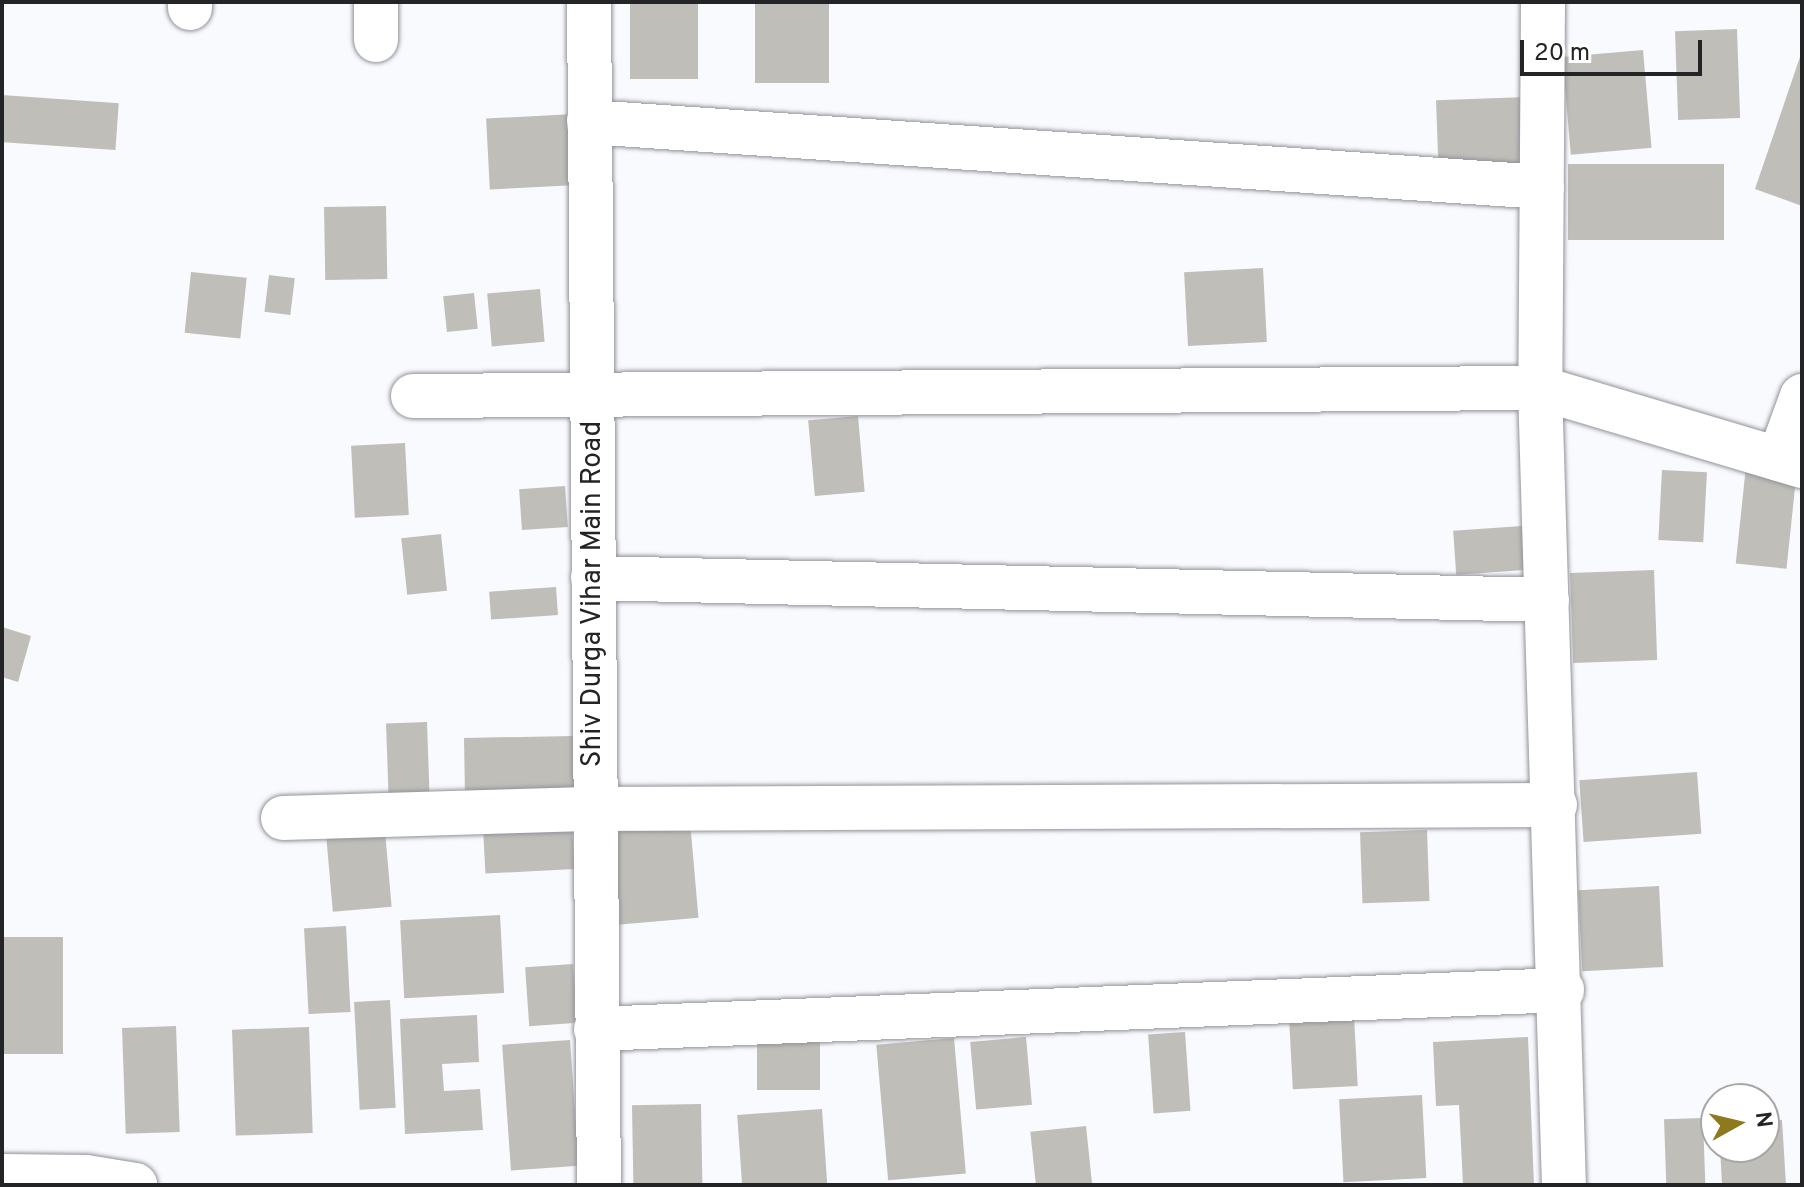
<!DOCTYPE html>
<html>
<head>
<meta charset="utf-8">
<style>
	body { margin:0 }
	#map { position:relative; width:1804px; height:1187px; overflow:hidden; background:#f9fafe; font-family:Overpass,sans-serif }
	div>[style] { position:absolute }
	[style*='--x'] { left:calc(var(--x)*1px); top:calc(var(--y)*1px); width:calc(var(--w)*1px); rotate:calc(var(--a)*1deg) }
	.building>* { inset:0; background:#bfbeb8; transform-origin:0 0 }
	.roads { filter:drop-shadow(0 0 2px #919399) drop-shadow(0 0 2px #919399) }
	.street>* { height:44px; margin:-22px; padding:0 22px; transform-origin:22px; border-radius:22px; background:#fff }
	span { translate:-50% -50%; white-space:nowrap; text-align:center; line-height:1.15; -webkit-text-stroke:8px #fff; paint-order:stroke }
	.street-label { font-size:28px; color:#232426 }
	.frame { position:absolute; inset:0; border:4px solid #232426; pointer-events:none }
	.north { position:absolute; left:1700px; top:1083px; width:80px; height:80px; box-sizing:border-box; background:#fff; border:2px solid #a7a7a8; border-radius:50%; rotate:82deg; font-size:22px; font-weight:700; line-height:32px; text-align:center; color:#232426 }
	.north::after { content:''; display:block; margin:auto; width:28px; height:36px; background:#8f791e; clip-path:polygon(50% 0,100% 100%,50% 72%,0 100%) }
	.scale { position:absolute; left:1520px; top:40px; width:182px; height:36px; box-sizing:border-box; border:4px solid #232426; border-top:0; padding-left:10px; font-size:24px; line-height:28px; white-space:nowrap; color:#232426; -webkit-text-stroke:6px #fff; paint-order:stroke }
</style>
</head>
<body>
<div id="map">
	<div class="building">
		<div style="left:630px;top:2px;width:68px;height:77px"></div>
		<div style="left:755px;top:2px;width:74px;height:81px"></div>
		<div style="left:1737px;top:29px;width:89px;height:62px;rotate:88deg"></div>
		<div style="left:1643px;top:50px;width:98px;height:81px;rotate:85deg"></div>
		<div style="clip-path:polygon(1801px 54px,1802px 54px,1802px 206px,1755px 189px)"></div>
		<div style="left:2px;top:95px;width:117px;height:47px;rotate:4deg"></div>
		<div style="left:1527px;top:97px;width:75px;height:91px;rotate:88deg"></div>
		<div style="left:574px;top:114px;width:71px;height:88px;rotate:87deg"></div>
		<div style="left:1568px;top:164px;width:156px;height:76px"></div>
		<div style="left:386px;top:206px;width:73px;height:62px;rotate:89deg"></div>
		<div style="left:1263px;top:268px;width:74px;height:79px;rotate:87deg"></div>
		<div style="left:191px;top:272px;width:56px;height:61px;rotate:6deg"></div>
		<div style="left:269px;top:275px;width:26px;height:37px;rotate:7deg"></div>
		<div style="left:540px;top:289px;width:53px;height:53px;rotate:85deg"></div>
		<div style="left:474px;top:293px;width:36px;height:31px;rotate:84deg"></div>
		<div style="left:858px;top:416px;width:76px;height:50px;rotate:85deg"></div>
		<div style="left:405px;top:443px;width:72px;height:54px;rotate:87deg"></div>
		<div style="left:1746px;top:466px;width:51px;height:98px;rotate:6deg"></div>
		<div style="left:1662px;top:470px;width:45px;height:70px;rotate:3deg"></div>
		<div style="left:565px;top:486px;width:41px;height:46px;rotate:86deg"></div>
		<div style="left:1522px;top:526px;width:44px;height:69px;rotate:86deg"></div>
		<div style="left:441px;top:534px;width:57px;height:40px;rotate:84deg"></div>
		<div style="left:1654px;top:570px;width:90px;height:84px;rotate:88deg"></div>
		<div style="left:556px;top:587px;width:28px;height:67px;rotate:86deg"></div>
		<div style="clip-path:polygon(2px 627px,31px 636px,18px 682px,2px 677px)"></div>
		<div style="left:427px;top:722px;width:70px;height:41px;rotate:88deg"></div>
		<div style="left:574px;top:736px;width:57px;height:110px;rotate:89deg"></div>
		<div style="left:1697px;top:772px;width:62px;height:118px;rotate:86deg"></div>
		<div style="left:690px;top:821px;width:97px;height:90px;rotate:85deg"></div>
		<div style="left:572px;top:825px;width:44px;height:89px;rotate:87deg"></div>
		<div style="left:1427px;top:830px;width:71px;height:67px;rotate:88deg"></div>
		<div style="left:385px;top:831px;width:76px;height:59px;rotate:85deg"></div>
		<div style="left:1659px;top:886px;width:81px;height:81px;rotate:87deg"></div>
		<div style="left:500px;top:915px;width:78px;height:100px;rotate:87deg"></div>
		<div style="left:346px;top:926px;width:86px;height:42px;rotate:87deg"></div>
		<div style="left:2px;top:937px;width:61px;height:117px"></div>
		<div style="left:573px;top:964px;width:59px;height:48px;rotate:86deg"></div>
		<div style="left:390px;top:1000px;width:108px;height:36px;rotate:87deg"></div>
		<div style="clip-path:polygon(477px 1015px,479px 1062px,442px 1064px,444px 1091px,480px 1089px,483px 1130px,405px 1134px,400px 1019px)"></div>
		<div style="left:1354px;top:1015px;width:71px;height:65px;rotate:87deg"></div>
		<div style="left:176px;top:1026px;width:106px;height:54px;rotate:88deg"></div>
		<div style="left:309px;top:1027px;width:106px;height:77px;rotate:88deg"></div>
		<div style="left:1185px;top:1032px;width:79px;height:37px;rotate:86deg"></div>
		<div style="left:1026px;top:1037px;width:68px;height:56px;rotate:85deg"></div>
		<div style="clip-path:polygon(1528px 1037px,1534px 1185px,1463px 1185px,1459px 1105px,1436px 1106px,1433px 1042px)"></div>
		<div style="left:954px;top:1038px;width:136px;height:78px;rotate:85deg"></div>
		<div style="left:820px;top:1039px;width:51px;height:63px;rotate:90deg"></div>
		<div style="left:570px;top:1040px;width:126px;height:68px;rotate:86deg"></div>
		<div style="left:1422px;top:1095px;width:83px;height:83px;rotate:87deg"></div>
		<div style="left:701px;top:1104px;width:81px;height:69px;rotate:89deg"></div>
		<div style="left:822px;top:1109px;width:76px;height:85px;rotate:86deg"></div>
		<div style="left:1703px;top:1118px;width:67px;height:39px;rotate:88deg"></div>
		<div style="clip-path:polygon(1782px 1120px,1786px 1185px,1722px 1185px,1720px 1147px,1764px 1147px,1764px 1121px)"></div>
		<div style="left:1086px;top:1126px;width:59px;height:56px;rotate:84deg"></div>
	</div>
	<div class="roads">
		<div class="street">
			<div style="--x:190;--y:2;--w:6;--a:90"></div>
			<div style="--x:376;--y:2;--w:38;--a:90"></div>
			<div style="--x:589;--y:2;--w:1183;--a:89.52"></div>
			<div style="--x:1543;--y:2;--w:386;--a:90.4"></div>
			<div style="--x:1540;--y:388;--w:797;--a:88.28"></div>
			<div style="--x:589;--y:122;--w:955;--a:3.9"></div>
			<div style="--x:413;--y:396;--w:1127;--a:-0.41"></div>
			<div style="--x:1540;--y:388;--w:273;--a:16.6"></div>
			<div style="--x:1779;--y:459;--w:67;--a:-69.9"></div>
			<div style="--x:593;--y:578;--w:954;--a:1.32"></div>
			<div style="--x:283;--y:818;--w:312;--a:-1.7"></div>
			<div style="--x:595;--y:809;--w:960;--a:-0.24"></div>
			<div style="--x:596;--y:1029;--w:967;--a:-2.31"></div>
			<div style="--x:2;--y:1176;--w:84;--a:0.7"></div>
			<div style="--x:86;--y:1177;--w:50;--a:9.3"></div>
		</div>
	</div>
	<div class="street-label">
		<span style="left:593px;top:594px;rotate:-90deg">Shiv Durga Vihar Main Road</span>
	</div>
	<div class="frame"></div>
	<div class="north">N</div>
	<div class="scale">20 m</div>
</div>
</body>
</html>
